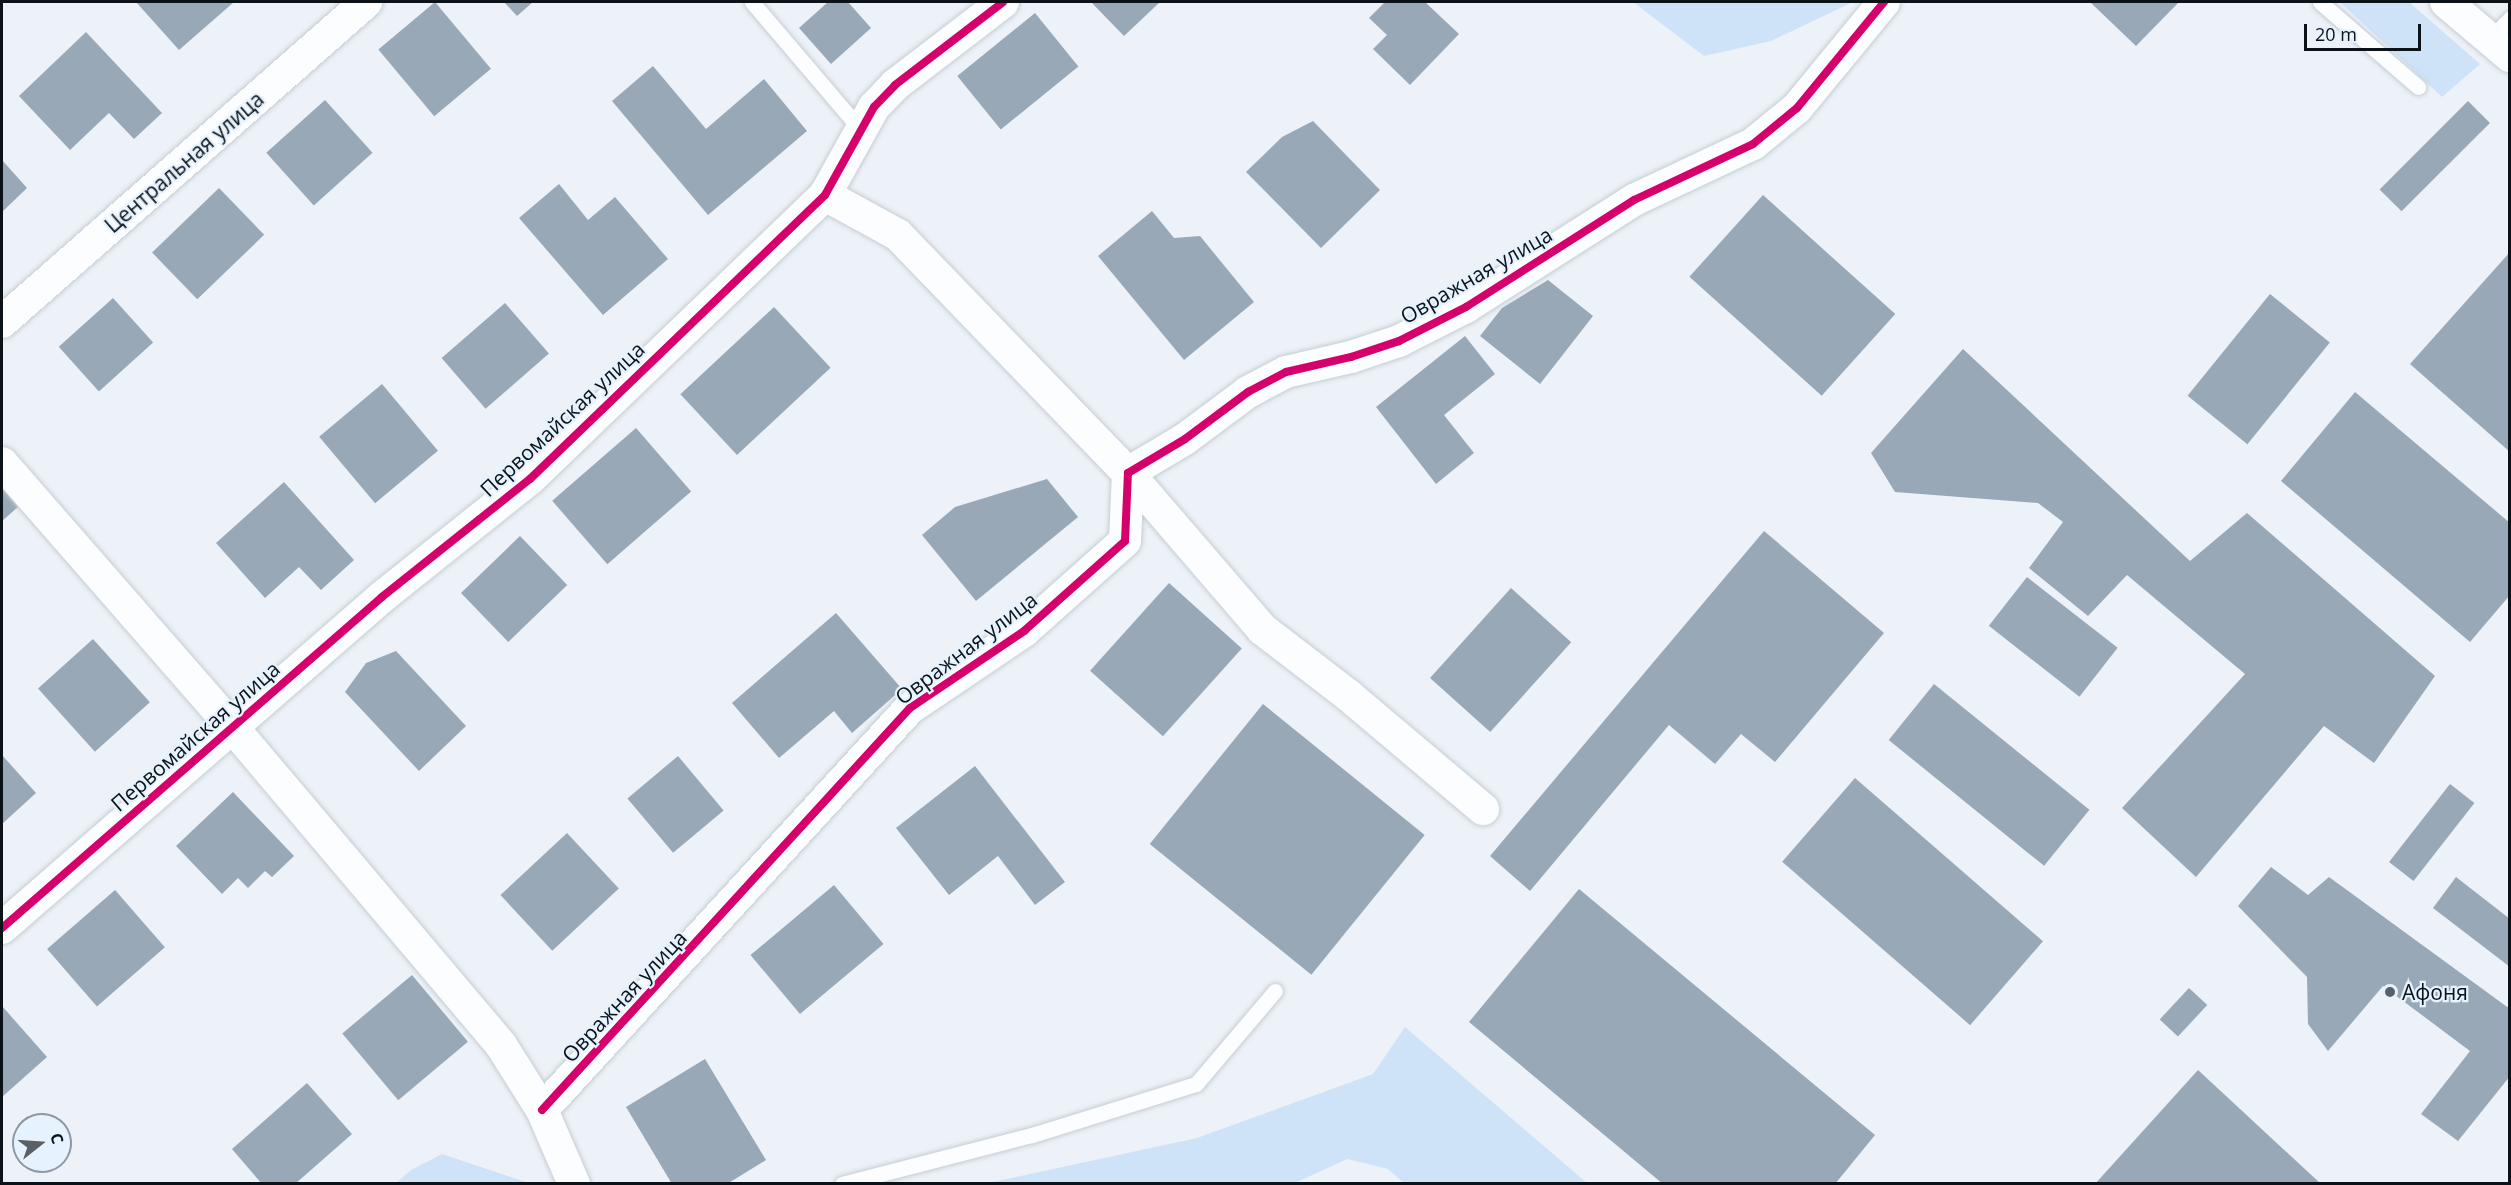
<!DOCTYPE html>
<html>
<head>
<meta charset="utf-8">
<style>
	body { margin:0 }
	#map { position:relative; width:2511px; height:1185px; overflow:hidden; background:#ecf2f8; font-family:"Open Sans",sans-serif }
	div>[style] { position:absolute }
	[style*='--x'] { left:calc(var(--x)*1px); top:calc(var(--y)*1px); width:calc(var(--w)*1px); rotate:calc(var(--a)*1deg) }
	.green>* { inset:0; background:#cee3f7 }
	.building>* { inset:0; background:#98a8b7; transform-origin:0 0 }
	.roads { filter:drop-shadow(0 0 2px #c6cdd3) drop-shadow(0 0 2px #c6cdd3) }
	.lane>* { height:15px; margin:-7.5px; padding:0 7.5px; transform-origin:7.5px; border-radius:7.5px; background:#fcfdfe }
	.street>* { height:32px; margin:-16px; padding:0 16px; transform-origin:16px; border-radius:16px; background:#fcfdfe }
	.cycleway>* { height:8px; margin:-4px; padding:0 4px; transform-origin:4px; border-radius:4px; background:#d6006c }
	.dots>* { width:16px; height:16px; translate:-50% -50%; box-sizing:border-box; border:3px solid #e6f2fe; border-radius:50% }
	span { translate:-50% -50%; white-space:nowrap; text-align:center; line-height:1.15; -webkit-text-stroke:4.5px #e6f2fe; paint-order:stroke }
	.street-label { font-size:21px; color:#0b1218 }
	.poi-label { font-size:21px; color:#0b1218 }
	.left { translate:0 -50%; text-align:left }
	.frame { position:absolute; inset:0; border:3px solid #0b1218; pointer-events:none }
	.north { position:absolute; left:12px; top:1113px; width:60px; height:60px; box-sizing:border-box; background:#e6f2fe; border:2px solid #8e98a2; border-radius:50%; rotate:73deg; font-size:16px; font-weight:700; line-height:24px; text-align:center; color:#0b1218 }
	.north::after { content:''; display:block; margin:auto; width:21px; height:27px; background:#5a6066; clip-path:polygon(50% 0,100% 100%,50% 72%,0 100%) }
	.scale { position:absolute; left:2304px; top:24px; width:117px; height:27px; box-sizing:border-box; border:3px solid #0b1218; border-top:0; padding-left:8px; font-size:18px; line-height:21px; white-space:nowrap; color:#0b1218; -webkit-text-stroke:4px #e6f2fe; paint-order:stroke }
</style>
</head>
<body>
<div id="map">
	<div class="green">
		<div style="clip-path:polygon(1633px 2px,1853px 2px,1771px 41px,1704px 56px)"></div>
		<div style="clip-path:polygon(2340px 2px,2409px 2px,2480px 64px,2442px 97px)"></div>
		<div style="clip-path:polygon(1405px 1027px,1587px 1183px,1404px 1183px,1388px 1169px,1347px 1159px,1295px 1183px,988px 1183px,1197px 1138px,1373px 1074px)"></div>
		<div style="clip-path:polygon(442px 1154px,529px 1183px,396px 1183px,411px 1170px)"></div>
	</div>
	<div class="building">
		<div style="clip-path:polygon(136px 2px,234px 2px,179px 50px)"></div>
		<div style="left:435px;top:2px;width:87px;height:74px;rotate:50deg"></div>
		<div style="clip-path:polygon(504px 2px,533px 2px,517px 16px)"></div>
		<div style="clip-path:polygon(828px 2px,848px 2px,871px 28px,831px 64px,799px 28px)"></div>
		<div style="clip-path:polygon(1091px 2px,1160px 2px,1124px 36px)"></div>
		<div style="clip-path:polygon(1385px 2px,1425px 2px,1459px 34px,1410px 85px,1373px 49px,1387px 35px,1369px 18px)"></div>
		<div style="clip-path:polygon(2090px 2px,2179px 2px,2136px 46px)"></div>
		<div style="left:1035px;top:13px;width:69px;height:100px;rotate:51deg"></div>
		<div style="clip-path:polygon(86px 32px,162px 113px,134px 139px,109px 113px,70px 150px,19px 96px)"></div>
		<div style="clip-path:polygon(653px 66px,706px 129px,764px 79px,807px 131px,708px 215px,612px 101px)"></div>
		<div style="left:325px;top:100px;width:71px;height:79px;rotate:48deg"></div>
		<div style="left:2468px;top:101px;width:31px;height:125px;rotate:45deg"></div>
		<div style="clip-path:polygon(1313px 121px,1380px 190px,1321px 248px,1246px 172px,1282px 137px)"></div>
		<div style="clip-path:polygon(2px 160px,27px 188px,2px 212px)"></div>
		<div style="clip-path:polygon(559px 184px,588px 220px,615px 197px,668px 259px,603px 315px,519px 218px)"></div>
		<div style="left:219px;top:188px;width:65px;height:93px;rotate:46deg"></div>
		<div style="left:1763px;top:195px;width:178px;height:110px;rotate:42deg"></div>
		<div style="clip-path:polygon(1152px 211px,1174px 238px,1200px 236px,1254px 302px,1184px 360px,1098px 256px)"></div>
		<div style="clip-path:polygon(2510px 252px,2510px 452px,2410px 364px)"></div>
		<div style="clip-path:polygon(1548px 280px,1593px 316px,1540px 384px,1480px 336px,1502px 308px)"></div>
		<div style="left:2270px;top:294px;width:77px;height:131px;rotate:39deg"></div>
		<div style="left:113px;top:298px;width:60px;height:73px;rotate:48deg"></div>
		<div style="left:505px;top:303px;width:67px;height:84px;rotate:49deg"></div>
		<div style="left:774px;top:307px;width:83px;height:128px;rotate:47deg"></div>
		<div style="clip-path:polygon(1465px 336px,1495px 374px,1444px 415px,1474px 453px,1436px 484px,1376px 407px)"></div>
		<div style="clip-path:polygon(1963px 349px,2190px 561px,2247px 513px,2435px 676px,2374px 763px,2324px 726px,2196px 877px,2122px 808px,2245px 674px,2127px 575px,2088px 616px,2029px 568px,2063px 522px,2038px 503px,1895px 492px,1871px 453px)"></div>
		<div style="left:382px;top:384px;width:87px;height:82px;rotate:50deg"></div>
		<div style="clip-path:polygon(2355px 392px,2510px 523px,2510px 595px,2470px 642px,2281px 481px)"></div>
		<div style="left:636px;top:428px;width:84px;height:111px;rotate:49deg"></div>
		<div style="clip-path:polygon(1047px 479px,1078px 517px,976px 601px,922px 535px,955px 507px)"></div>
		<div style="clip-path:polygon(284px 482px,354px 560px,321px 590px,299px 567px,265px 598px,216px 543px)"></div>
		<div style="clip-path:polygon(2px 488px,18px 507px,2px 521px)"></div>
		<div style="clip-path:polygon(1764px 531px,1884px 633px,1775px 762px,1741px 734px,1715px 764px,1669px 725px,1530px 891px,1490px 856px)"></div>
		<div style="left:520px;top:536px;width:68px;height:82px;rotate:46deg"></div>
		<div style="left:2027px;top:577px;width:115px;height:62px;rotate:38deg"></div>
		<div style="left:1169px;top:583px;width:98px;height:118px;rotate:42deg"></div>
		<div style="left:1511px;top:588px;width:81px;height:121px;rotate:42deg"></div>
		<div style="clip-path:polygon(836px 613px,902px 689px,852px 733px,834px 711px,779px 758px,732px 703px)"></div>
		<div style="left:93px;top:639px;width:85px;height:74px;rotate:48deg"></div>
		<div style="clip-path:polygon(396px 651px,466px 726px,419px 771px,345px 692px,366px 663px)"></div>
		<div style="left:1934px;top:684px;width:200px;height:72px;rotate:39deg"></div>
		<div style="left:1263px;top:704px;width:208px;height:180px;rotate:39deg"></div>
		<div style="clip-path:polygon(2px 755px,36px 793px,2px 824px)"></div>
		<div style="left:678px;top:756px;width:71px;height:66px;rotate:50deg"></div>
		<div style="clip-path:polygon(975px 766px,1065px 882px,1035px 905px,998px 856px,949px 895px,896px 828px)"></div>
		<div style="left:1855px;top:778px;width:249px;height:111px;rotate:41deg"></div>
		<div style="left:2450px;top:784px;width:31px;height:99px;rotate:38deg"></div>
		<div style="clip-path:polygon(233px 792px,294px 856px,272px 877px,265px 871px,248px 888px,238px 878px,222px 894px,176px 846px)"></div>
		<div style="left:567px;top:833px;width:76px;height:91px;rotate:47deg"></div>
		<div style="clip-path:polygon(2271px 867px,2308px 895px,2329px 877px,2510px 1009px,2510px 1076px,2458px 1141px,2421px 1114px,2470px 1051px,2383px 986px,2328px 1051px,2308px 1024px,2307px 977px,2238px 906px)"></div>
		<div style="clip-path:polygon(2456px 877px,2510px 919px,2510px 967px,2433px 908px)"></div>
		<div style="left:834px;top:885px;width:77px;height:109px;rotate:50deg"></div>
		<div style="clip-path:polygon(1579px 889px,1875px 1135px,1835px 1184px,1663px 1184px,1469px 1022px)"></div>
		<div style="left:115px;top:890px;width:76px;height:90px;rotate:49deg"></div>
		<div style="left:412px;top:975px;width:87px;height:91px;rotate:50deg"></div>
		<div style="left:2189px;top:988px;width:25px;height:43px;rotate:43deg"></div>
		<div style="clip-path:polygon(2px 1006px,47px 1057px,2px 1097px)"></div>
		<div style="clip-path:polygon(705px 1059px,766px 1160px,727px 1184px,672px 1184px,626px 1107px)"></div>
		<div style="clip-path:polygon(2198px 1070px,2321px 1184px,2095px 1184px)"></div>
		<div style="clip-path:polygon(307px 1083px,352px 1134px,295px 1184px,262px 1184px,232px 1149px)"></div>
	</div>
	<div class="roads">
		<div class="lane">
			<div style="--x:752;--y:2;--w:168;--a:49.6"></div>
			<div style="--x:2320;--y:2;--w:130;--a:40.9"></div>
			<div style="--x:2490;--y:39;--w:29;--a:-46"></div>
			<div style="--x:842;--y:1184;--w:196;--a:-14.5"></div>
			<div style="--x:1032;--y:1135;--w:172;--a:-17.3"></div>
			<div style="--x:1196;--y:1084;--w:122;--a:-49.7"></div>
		</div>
		<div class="street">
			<div style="--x:2446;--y:2;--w:84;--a:40.2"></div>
			<div style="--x:825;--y:195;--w:83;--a:28.7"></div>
			<div style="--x:898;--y:235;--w:331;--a:46"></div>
			<div style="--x:1128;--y:473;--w:206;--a:49.3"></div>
			<div style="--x:1262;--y:629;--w:108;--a:37.5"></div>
			<div style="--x:1348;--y:695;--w:177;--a:40.2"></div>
			<div style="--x:2;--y:322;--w:485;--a:-41.3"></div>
			<div style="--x:2;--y:463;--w:353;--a:48.9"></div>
			<div style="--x:234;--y:729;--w:414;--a:49.8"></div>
			<div style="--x:501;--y:1045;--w:77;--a:57.8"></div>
			<div style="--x:542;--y:1110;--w:81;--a:66.6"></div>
			<div style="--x:2;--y:928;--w:504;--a:-41.06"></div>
			<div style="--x:382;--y:597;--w:189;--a:-38.6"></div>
			<div style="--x:530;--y:479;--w:409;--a:-43.9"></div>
			<div style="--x:825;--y:195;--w:101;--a:-60.9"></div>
			<div style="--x:874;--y:107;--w:30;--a:-46"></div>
			<div style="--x:895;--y:85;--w:136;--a:-37.5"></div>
			<div style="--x:542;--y:1110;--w:545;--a:-47.53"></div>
			<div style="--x:910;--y:708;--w:138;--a:-34"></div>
			<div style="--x:1024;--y:631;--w:135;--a:-41.7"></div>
			<div style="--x:1125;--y:541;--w:68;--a:-87.5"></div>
			<div style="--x:1128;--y:473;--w:66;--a:-30.8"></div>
			<div style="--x:1185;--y:439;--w:79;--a:-36.7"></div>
			<div style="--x:1248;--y:392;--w:43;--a:-27.8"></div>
			<div style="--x:1286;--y:372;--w:67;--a:-13"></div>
			<div style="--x:1351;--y:357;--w:51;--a:-18.4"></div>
			<div style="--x:1399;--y:341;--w:75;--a:-26.9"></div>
			<div style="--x:1466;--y:307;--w:199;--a:-32.5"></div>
			<div style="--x:1634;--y:200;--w:132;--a:-25.2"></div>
			<div style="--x:1753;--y:144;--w:57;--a:-39.3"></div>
			<div style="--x:1797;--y:108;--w:137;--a:-50.6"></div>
		</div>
	</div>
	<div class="cycleway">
		<div style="--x:2;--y:928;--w:504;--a:-41.06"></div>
		<div style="--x:382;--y:597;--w:189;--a:-38.6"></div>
		<div style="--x:530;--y:479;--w:409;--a:-43.9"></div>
		<div style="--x:825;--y:195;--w:101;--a:-60.9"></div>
		<div style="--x:874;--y:107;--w:30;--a:-46"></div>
		<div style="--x:895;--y:85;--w:136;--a:-37.5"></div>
		<div style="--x:542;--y:1110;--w:545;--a:-47.53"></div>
		<div style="--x:910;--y:708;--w:138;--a:-34"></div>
		<div style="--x:1024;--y:631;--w:135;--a:-41.7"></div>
		<div style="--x:1125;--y:541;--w:68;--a:-87.5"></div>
		<div style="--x:1128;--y:473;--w:66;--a:-30.8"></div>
		<div style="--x:1185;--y:439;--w:79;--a:-36.7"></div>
		<div style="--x:1248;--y:392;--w:43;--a:-27.8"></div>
		<div style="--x:1286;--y:372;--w:67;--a:-13"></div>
		<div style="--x:1351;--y:357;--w:51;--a:-18.4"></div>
		<div style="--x:1399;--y:341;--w:75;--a:-26.9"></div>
		<div style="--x:1466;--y:307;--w:199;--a:-32.5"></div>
		<div style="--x:1634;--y:200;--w:132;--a:-25.2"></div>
		<div style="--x:1753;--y:144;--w:57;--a:-39.3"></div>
		<div style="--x:1797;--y:108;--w:137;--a:-50.6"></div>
	</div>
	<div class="dots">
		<div style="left:2390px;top:992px;background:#5a6066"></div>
	</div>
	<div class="street-label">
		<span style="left:184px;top:162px;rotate:-41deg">Центральная улица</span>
		<span style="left:1476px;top:275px;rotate:-30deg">Овражная улица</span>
		<span style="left:562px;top:419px;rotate:-43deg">Первомайская улица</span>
		<span style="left:966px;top:648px;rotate:-37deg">Овражная улица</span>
		<span style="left:195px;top:736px;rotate:-41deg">Первомайская улица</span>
		<span style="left:624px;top:996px;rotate:-47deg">Овражная улица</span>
	</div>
	<div class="poi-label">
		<span class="left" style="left:2402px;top:992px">Афоня</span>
	</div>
	<div class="frame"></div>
	<div class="north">С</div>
	<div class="scale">20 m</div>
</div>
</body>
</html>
